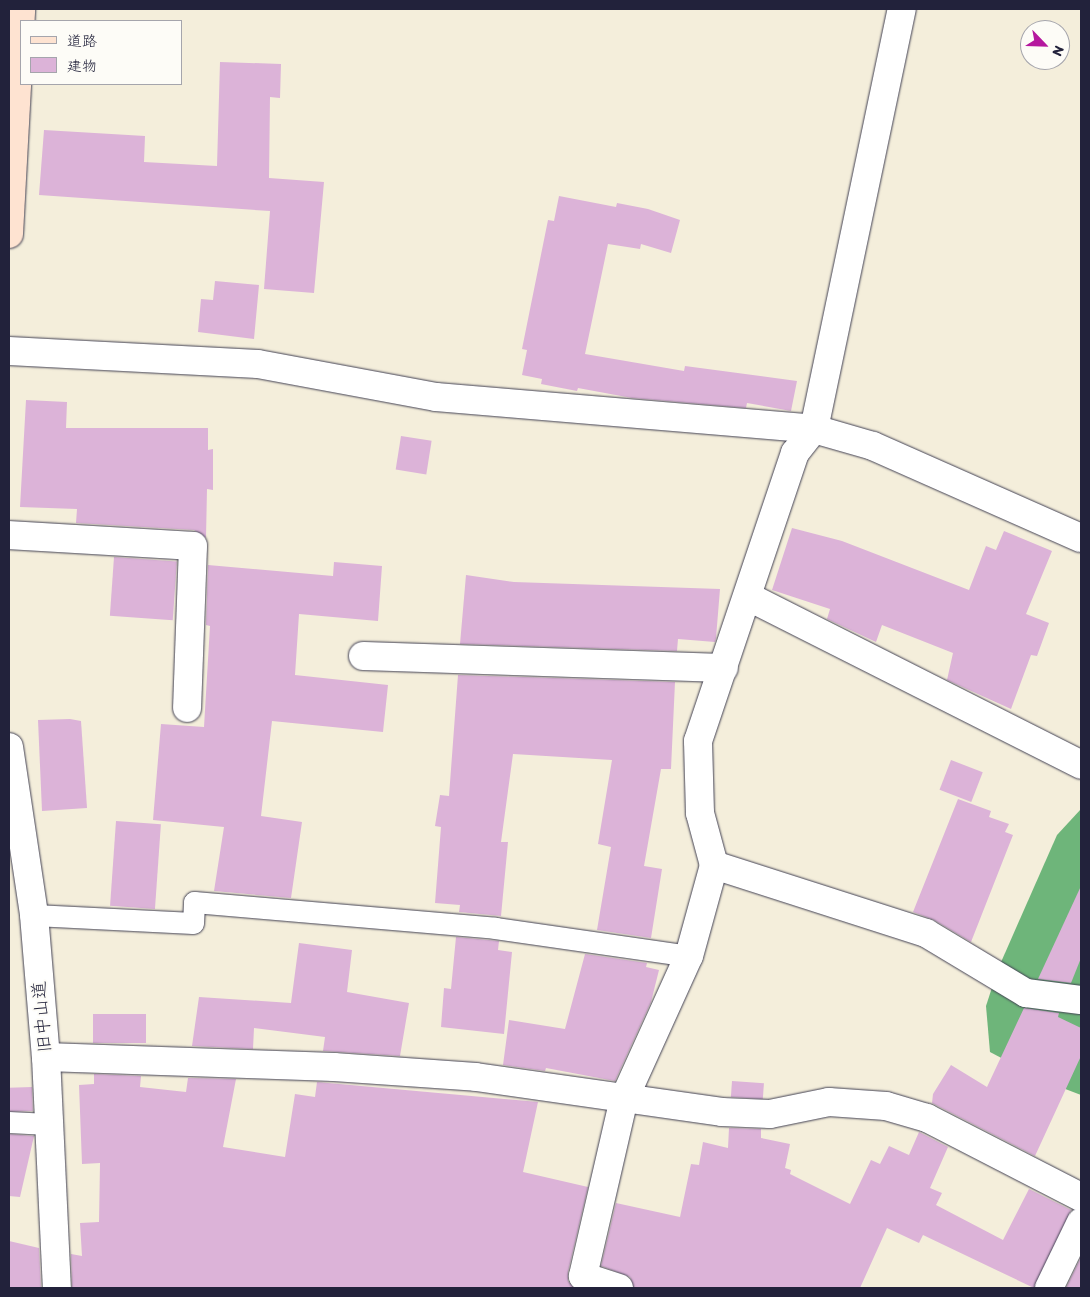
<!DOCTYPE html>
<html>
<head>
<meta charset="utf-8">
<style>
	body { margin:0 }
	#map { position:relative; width:1090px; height:1297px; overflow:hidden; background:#f4eedb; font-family:Itim,"Klee One",sans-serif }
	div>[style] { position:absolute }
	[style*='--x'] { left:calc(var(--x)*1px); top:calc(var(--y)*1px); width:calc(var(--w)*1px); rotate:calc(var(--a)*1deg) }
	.forest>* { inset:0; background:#6eb57a }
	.building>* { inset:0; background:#dcb3d8; transform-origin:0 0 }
	.roads { filter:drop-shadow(0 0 1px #424153) drop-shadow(0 0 1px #424153) }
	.lane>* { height:21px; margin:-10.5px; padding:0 10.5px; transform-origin:10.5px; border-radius:10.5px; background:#fff }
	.street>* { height:28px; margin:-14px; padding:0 14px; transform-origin:14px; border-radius:14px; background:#fff }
	.secondary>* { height:28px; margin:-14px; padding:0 14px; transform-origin:14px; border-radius:14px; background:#fee3d1 }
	span { translate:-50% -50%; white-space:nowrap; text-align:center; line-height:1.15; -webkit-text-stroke:4px #fdfcf7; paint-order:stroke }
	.street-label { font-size:18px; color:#22223b }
	.frame { position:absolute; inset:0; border:10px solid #22223b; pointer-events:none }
	.legend { position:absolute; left:20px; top:20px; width:162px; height:65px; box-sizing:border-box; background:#fdfcf7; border:1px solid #a5a5ac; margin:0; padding:6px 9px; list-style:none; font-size:15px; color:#22223b }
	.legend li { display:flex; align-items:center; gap:10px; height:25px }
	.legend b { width:25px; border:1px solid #a5a5ac }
	.north { position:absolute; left:1020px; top:20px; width:50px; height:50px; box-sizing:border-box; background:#fdfcf7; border:1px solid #a5a5ac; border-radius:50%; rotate:114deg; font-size:14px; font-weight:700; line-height:20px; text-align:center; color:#22223b }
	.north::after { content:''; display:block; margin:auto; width:18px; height:22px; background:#b5179e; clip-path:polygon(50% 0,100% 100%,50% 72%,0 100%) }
</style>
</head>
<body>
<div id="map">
	<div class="forest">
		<div style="clip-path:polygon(1081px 809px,1081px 1095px,1047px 1082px,990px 1052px,986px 1006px,998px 969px,1057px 835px)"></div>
	</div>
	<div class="building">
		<div style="clip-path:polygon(220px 62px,281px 64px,280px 98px,270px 97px,269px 178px,324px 182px,314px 293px,264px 289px,270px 211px,39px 195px,44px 130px,145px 136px,144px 162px,217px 166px)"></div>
		<div style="clip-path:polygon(559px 196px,616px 207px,617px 203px,648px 209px,680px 220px,671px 253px,641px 244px,640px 249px,608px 244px,585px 354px,684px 371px,685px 366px,797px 381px,791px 411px,747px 403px,746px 408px,632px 398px,578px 388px,577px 391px,541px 384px,542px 379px,522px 375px,527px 350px,522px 349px,548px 220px,554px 221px)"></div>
		<div style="clip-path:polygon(215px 281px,259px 285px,254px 339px,198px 332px,201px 299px,213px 300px)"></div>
		<div style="clip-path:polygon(26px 400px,67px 402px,66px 428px,208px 428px,208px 450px,213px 449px,213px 490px,207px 489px,206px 538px,194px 530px,76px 523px,77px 509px,20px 507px)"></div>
		<div style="left:401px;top:436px;width:31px;height:34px;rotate:9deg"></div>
		<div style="clip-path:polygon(792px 528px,842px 541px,969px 590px,986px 546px,996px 550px,1004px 531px,1052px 551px,1026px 614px,1049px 623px,1037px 656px,1031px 655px,1011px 709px,947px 680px,953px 653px,882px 625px,876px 642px,827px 619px,830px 609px,772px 590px)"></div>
		<div style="left:114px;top:557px;width:63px;height:59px;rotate:4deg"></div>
		<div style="clip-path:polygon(334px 562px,382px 566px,378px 621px,299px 614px,295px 675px,388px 685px,383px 732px,272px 721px,261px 816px,302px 822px,291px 898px,214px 891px,224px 827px,153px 820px,161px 724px,204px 727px,210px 626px,206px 625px,208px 565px,333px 576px)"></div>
		<div style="clip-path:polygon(466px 575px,514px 582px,720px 589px,716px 638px,715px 642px,678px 639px,677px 651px,460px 644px)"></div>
		<div style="clip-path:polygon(458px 675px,675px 682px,671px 769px,661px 769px,644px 866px,662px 869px,651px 938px,597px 930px,611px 847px,598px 844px,612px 760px,513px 754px,501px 842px,508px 842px,501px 916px,459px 912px,460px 905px,435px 903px,441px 827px,435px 826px,440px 795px,449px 796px)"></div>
		<div style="clip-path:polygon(70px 719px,81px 721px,87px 808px,42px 811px,38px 720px)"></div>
		<div style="left:951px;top:760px;width:34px;height:32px;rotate:21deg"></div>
		<div style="clip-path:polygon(958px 799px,991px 811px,989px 817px,1009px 824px,1005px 832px,1013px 835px,971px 942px,934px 920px,913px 912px)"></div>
		<div style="left:116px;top:821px;width:45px;height:85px;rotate:4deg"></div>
		<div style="clip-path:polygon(1081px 886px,1081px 958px,1071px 983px,1038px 979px)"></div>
		<div style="clip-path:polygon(456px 937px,499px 941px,498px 950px,512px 952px,504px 1034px,441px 1027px,444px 988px,451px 989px)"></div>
		<div style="clip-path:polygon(299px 943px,352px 950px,347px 992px,409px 1003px,400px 1056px,323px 1051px,325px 1037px,254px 1028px,253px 1049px,192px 1046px,199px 997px,291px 1003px)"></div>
		<div style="clip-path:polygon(585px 954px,647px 963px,646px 967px,659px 970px,651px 1002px,615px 1081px,546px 1068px,545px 1071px,503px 1065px,509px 1020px,565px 1029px)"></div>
		<div style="clip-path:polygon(1024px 1008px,1059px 1013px,1058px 1017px,1081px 1028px,1081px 1056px,1035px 1156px,932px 1103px,933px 1094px,951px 1065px,987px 1087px)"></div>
		<div style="left:93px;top:1014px;width:53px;height:29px"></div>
		<div style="clip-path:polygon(94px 1074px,141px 1076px,140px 1087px,186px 1092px,188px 1078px,236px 1079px,223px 1147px,285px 1157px,295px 1094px,315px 1097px,317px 1082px,538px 1102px,523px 1172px,588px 1187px,568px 1272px,568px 1281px,574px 1288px,72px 1288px,71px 1254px,82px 1256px,80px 1223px,99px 1222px,100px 1163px,82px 1164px,79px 1085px,94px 1084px)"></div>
		<div style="left:732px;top:1081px;width:32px;height:16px;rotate:4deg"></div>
		<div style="left:32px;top:1087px;width:24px;height:23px;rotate:88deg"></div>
		<div style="clip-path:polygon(729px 1128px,761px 1129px,761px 1138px,790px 1144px,785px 1168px,791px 1170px,790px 1174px,850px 1204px,871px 1160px,880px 1164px,889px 1146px,909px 1155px,919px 1132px,948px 1147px,930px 1188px,942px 1193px,936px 1205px,1003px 1240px,1029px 1189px,1071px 1210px,1034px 1288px,923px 1235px,919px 1243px,887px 1228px,860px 1288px,634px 1288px,630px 1277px,601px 1266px,616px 1203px,680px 1217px,691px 1164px,699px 1165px,703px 1142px,728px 1148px)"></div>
		<div style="clip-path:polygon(9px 1134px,34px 1136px,20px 1197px,9px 1196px)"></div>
		<div style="clip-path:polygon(9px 1241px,39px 1248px,41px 1288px,9px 1288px)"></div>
		<div style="clip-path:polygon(1081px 1257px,1081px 1288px,1066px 1288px)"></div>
	</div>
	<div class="roads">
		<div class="lane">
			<div style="--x:34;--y:915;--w:159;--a:2.9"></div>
			<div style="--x:193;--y:923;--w:21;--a:-87"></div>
			<div style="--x:194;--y:902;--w:302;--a:4.9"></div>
			<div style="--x:495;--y:928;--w:196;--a:8.2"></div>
			<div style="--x:9;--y:1122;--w:39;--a:3"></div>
		</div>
		<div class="street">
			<div style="--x:9;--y:351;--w:249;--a:3"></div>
			<div style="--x:258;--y:364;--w:181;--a:10.5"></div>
			<div style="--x:436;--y:397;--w:379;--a:4.8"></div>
			<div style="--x:814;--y:429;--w:61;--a:16.1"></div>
			<div style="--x:873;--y:446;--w:227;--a:23.9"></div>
			<div style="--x:9;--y:535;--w:184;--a:3.4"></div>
			<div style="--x:193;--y:546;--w:162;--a:92.1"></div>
			<div style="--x:749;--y:597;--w:372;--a:26.8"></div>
			<div style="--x:363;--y:656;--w:361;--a:1.9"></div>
			<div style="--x:9;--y:747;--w:170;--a:81.5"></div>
			<div style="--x:34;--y:915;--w:143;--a:85.2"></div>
			<div style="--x:46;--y:1057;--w:231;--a:87.3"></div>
			<div style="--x:714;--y:865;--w:223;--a:17.8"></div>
			<div style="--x:926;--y:933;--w:117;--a:31"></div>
			<div style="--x:1026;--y:993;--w:55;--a:7.3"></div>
			<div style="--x:46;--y:1057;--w:288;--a:2"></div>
			<div style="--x:334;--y:1067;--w:142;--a:4"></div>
			<div style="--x:476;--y:1077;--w:248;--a:8.1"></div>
			<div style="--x:722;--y:1112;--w:48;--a:2.4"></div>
			<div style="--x:770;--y:1114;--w:60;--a:-11.5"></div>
			<div style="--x:829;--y:1102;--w:57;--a:4"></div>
			<div style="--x:886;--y:1106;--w:43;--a:16.3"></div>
			<div style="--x:927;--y:1118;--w:173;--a:27.2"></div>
			<div style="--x:619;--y:1288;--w:38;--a:-162"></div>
			<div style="--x:583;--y:1276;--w:182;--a:-77"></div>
			<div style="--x:624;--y:1099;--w:157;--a:-65.6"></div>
			<div style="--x:689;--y:956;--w:94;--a:-74.6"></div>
			<div style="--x:714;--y:865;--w:54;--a:-105.1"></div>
			<div style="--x:700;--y:813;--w:72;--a:-91.6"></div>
			<div style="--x:698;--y:741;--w:304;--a:-71.4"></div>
			<div style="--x:795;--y:453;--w:31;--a:-52"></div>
			<div style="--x:814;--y:429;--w:429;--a:-78.2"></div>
			<div style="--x:1049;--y:1288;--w:73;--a:-64.1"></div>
		</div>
		<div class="secondary">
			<div style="--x:9;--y:234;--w:225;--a:-86.9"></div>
		</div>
	</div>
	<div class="street-label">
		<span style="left:42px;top:1017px;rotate:-95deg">旧中山道</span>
	</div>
	<div class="frame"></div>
	<ul class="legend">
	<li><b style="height:6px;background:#fee3d1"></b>道路</li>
	<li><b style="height:14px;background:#dcb3d8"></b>建物</li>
	</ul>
	<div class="north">N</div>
</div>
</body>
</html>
